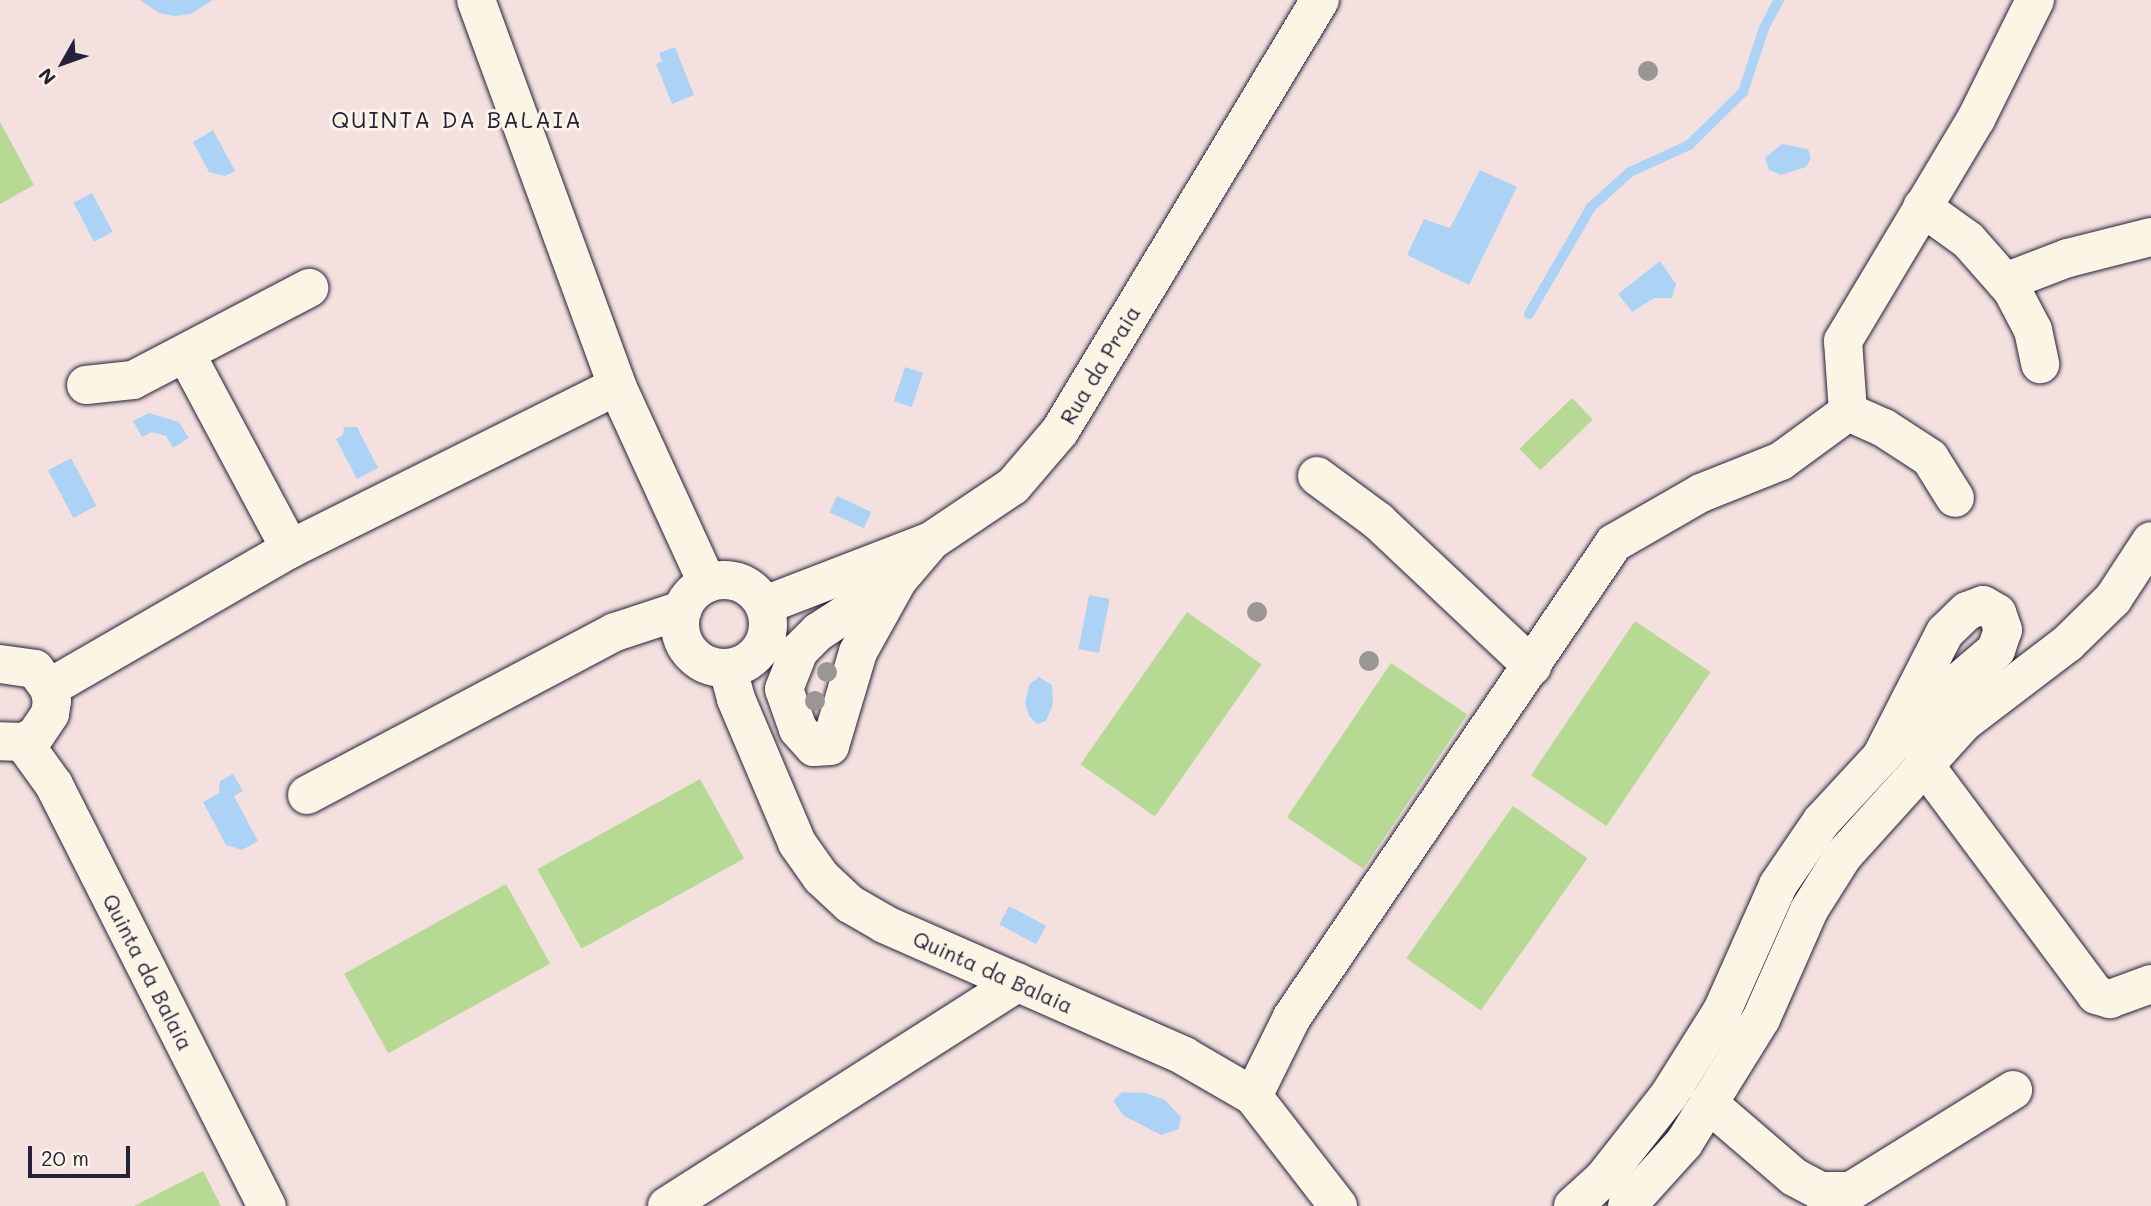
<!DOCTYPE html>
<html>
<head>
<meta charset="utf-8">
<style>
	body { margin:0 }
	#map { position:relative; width:2151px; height:1206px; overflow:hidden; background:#f4e1df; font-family:Mali,sans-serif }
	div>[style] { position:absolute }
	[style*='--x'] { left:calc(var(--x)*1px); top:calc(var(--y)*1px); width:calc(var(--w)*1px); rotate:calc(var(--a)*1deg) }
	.green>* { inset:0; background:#b6d993; transform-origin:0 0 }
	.water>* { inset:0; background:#acd3f6; transform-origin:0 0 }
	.stream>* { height:10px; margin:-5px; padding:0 5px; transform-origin:5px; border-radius:5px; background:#acd3f6 }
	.roads { filter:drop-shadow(0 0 2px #22223b) drop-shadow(0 0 2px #22223b) }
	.minor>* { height:38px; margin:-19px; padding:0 19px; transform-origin:19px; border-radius:19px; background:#fcf5e5 }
	.minor>.ring { margin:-19px; padding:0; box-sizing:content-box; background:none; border:38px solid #fcf5e5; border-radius:50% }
	.trees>* { width:20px; height:20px; margin:-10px; border-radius:50%; background:#999693 }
	span { translate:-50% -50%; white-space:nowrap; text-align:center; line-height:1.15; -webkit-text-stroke:6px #fcf5e5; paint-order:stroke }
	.street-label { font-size:21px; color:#22223b }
	.neighbourhood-label { font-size:23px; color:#22223b; letter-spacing:2px }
	.north { position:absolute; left:28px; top:28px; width:70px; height:70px; -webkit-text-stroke:5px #fcf5e5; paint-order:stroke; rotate:230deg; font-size:19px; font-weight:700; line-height:28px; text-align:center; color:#22223b }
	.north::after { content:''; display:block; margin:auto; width:24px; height:32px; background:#22223b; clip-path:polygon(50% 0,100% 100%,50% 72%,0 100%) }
	.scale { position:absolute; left:28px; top:1146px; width:102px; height:32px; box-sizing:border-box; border:4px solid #22223b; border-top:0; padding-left:9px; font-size:21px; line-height:24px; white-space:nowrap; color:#22223b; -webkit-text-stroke:5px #fcf5e5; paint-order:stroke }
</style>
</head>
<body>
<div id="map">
	<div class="green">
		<div style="clip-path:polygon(0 122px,34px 185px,0 204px)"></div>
		<div style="left:1572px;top:398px;width:30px;height:73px;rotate:46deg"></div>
		<div style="left:1187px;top:612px;width:91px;height:186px;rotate:35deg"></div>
		<div style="left:1635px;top:621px;width:91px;height:186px;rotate:34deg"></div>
		<div style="left:1391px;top:663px;width:92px;height:186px;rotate:34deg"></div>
		<div style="left:700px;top:779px;width:91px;height:186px;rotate:61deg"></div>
		<div style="left:1513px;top:806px;width:91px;height:186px;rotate:35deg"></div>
		<div style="left:506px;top:884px;width:91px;height:185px;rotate:61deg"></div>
		<div style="clip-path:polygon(203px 1171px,221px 1206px,134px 1206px)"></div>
	</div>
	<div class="water">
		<div style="clip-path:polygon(140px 0,213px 0,191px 14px,175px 16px,159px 13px)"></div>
		<div style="clip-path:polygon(675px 47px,694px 95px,672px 104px,656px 64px,662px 61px,659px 53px)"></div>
		<div style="clip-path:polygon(213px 130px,235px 171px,225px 176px,209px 172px,193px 142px)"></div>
		<div style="clip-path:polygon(1782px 144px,1808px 149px,1811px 158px,1806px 167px,1781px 175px,1769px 170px,1765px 158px)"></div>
		<div style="clip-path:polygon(1480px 170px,1517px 187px,1469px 285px,1407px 255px,1424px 219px,1450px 228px)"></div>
		<div style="left:92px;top:193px;width:44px;height:21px;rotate:62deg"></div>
		<div style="clip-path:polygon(1660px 261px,1676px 284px,1672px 298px,1654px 298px,1632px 312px,1618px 294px)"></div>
		<div style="left:905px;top:367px;width:19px;height:36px;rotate:18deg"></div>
		<div style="clip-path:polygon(149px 413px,179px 422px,189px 438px,173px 448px,166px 436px,152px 432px,142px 437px,133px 421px)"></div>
		<div style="clip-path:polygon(344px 427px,357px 427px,378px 468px,357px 479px,336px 439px,343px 435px)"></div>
		<div style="left:71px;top:458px;width:54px;height:26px;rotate:62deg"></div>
		<div style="left:837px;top:496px;width:38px;height:18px;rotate:25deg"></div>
		<div style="left:1089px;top:595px;width:21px;height:55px;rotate:11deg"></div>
		<div style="clip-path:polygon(1039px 677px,1052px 685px,1053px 704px,1046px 721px,1037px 724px,1029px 716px,1025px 703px,1029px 685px)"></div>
		<div style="clip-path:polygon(233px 774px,243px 791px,234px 796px,258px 841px,242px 850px,226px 845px,203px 802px,219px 793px,220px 781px)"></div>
		<div style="left:1009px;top:906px;width:42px;height:21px;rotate:28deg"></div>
		<div style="clip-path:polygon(1122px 1092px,1146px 1093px,1165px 1100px,1181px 1117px,1179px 1129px,1161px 1135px,1124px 1116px,1113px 1101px)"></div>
	</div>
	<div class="stream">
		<div style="--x:1529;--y:314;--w:124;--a:-59.9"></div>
		<div style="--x:1591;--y:207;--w:52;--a:-41.9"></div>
		<div style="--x:1630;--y:172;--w:65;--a:-24.6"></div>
		<div style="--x:1689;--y:145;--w:76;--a:-44.5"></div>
		<div style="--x:1743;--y:92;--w:67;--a:-71.8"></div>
		<div style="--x:1764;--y:28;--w:32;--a:-62"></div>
	</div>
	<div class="roads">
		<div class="minor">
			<div style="--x:476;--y:0;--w:411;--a:69.9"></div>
			<div style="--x:617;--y:386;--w:217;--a:65.4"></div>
			<div style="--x:1922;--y:207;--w:57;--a:35.7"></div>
			<div style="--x:1968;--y:240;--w:67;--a:48.7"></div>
			<div style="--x:2012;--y:290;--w:45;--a:62.3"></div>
			<div style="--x:2033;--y:330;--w:35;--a:78"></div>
			<div style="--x:2005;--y:282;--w:67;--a:-20.9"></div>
			<div style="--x:2068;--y:258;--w:86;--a:-14.2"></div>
			<div style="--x:186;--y:354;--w:221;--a:61.9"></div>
			<div style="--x:86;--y:385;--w:47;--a:-6.1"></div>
			<div style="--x:133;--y:380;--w:199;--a:-27.6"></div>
			<div style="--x:1848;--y:412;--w:39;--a:24"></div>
			<div style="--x:1884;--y:428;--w:55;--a:33.1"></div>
			<div style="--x:1930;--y:458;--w:47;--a:58"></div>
			<div style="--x:1317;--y:476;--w:76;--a:36.4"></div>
			<div style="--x:1378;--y:521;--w:212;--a:43.3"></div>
			<div class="ring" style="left:680px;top:580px;width:50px;height:50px"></div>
			<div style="--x:898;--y:580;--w:82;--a:119.1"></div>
			<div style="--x:858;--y:652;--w:98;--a:106.6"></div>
			<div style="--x:830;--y:746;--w:16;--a:176"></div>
			<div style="--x:814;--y:747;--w:24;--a:-132"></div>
			<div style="--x:798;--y:729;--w:42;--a:-109.3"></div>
			<div style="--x:784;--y:689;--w:41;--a:-68.5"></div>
			<div style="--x:799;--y:651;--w:27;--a:-45"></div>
			<div style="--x:818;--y:632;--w:95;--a:-33"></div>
			<div style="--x:898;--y:580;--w:45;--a:-49.5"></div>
			<div style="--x:765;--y:605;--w:178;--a:-21.1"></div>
			<div style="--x:931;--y:541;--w:99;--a:-33.9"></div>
			<div style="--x:1013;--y:486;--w:72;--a:-49.5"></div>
			<div style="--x:1060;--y:431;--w:503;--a:-58.9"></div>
			<div style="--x:0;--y:664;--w:35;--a:8"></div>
			<div style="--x:35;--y:669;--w:24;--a:54"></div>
			<div style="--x:49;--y:688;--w:13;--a:77"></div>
			<div style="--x:52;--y:701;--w:13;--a:99"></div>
			<div style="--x:50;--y:714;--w:27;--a:124"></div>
			<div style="--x:35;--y:736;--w:13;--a:153"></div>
			<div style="--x:23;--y:742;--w:23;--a:-178"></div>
			<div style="--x:728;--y:669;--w:31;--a:75"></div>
			<div style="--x:736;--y:699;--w:156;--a:67"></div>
			<div style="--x:797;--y:843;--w:42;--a:54.8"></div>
			<div style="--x:821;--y:877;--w:40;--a:43"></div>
			<div style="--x:850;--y:904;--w:39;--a:30"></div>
			<div style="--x:884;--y:924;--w:328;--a:23.7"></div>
			<div style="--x:1184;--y:1056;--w:80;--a:30.1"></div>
			<div style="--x:1253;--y:1096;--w:139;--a:52.3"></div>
			<div style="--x:49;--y:688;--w:278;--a:-30"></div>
			<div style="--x:290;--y:549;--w:365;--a:-26.5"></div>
			<div style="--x:23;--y:742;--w:53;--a:54.2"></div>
			<div style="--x:54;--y:785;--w:472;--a:63.2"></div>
			<div style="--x:1924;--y:764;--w:288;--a:53.3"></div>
			<div style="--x:2096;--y:995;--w:15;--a:16"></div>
			<div style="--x:2110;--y:999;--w:44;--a:-20.1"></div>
			<div style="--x:307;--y:795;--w:348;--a:-27.9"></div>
			<div style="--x:615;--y:632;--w:71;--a:-18.2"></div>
			<div style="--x:1253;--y:1096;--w:88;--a:-63.7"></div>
			<div style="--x:1292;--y:1017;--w:573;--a:-55.81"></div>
			<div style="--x:1614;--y:543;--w:100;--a:-29.9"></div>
			<div style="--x:1701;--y:493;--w:86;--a:-21.8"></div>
			<div style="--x:1781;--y:461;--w:83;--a:-36.2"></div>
			<div style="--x:1848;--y:412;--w:71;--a:-94"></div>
			<div style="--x:1843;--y:341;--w:259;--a:-59.1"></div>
			<div style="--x:1976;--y:119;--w:133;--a:-63.6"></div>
			<div style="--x:1708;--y:1103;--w:113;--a:40.7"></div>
			<div style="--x:1794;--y:1177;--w:30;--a:28"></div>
			<div style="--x:1820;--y:1191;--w:31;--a:0"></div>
			<div style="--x:1851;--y:1191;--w:191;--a:-31.9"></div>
			<div style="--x:667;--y:1206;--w:416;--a:-32.5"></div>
			<div style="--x:1573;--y:1206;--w:40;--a:-42"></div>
			<div style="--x:1603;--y:1179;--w:107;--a:-51.8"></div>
			<div style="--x:1669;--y:1095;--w:99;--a:-57.8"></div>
			<div style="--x:1722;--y:1011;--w:138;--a:-66"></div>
			<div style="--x:1778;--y:885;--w:76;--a:-55.7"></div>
			<div style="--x:1821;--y:822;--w:88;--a:-47.3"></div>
			<div style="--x:1881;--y:757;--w:59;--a:-47.1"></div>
			<div style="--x:1921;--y:714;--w:99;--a:-40.5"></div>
			<div style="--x:1996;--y:650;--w:21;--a:-71"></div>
			<div style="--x:2003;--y:630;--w:18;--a:-109"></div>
			<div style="--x:1997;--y:613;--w:16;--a:-150"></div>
			<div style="--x:1983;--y:605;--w:17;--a:159"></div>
			<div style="--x:1967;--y:611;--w:30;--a:136"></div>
			<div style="--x:1945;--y:632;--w:140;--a:117.1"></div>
			<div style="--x:1627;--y:1206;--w:85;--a:-47.9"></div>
			<div style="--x:1684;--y:1143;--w:146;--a:-58.2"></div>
			<div style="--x:1761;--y:1019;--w:119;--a:-66.2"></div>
			<div style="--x:1809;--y:910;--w:64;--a:-57.8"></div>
			<div style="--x:1843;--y:856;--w:179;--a:-47.9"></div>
			<div style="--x:1963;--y:723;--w:132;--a:-37.3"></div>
			<div style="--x:2068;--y:643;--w:63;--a:-44.4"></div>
			<div style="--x:2113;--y:599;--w:69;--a:-56.8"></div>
		</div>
	</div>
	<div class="trees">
		<div style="left:1648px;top:71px"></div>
		<div style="left:1257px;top:612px"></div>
		<div style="left:1369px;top:661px"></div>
		<div style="left:827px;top:672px"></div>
		<div style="left:815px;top:701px"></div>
	</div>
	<div class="street-label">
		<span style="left:1100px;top:365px;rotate:-59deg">Rua da Praia</span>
		<span style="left:148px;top:972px;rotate:63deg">Quinta da Balaia</span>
		<span style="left:993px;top:972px;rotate:24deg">Quinta da Balaia</span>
	</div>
	<div class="neighbourhood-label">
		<span style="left:457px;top:119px">QUINTA DA BALAIA</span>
	</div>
	<div class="north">N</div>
	<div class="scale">20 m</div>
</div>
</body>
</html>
